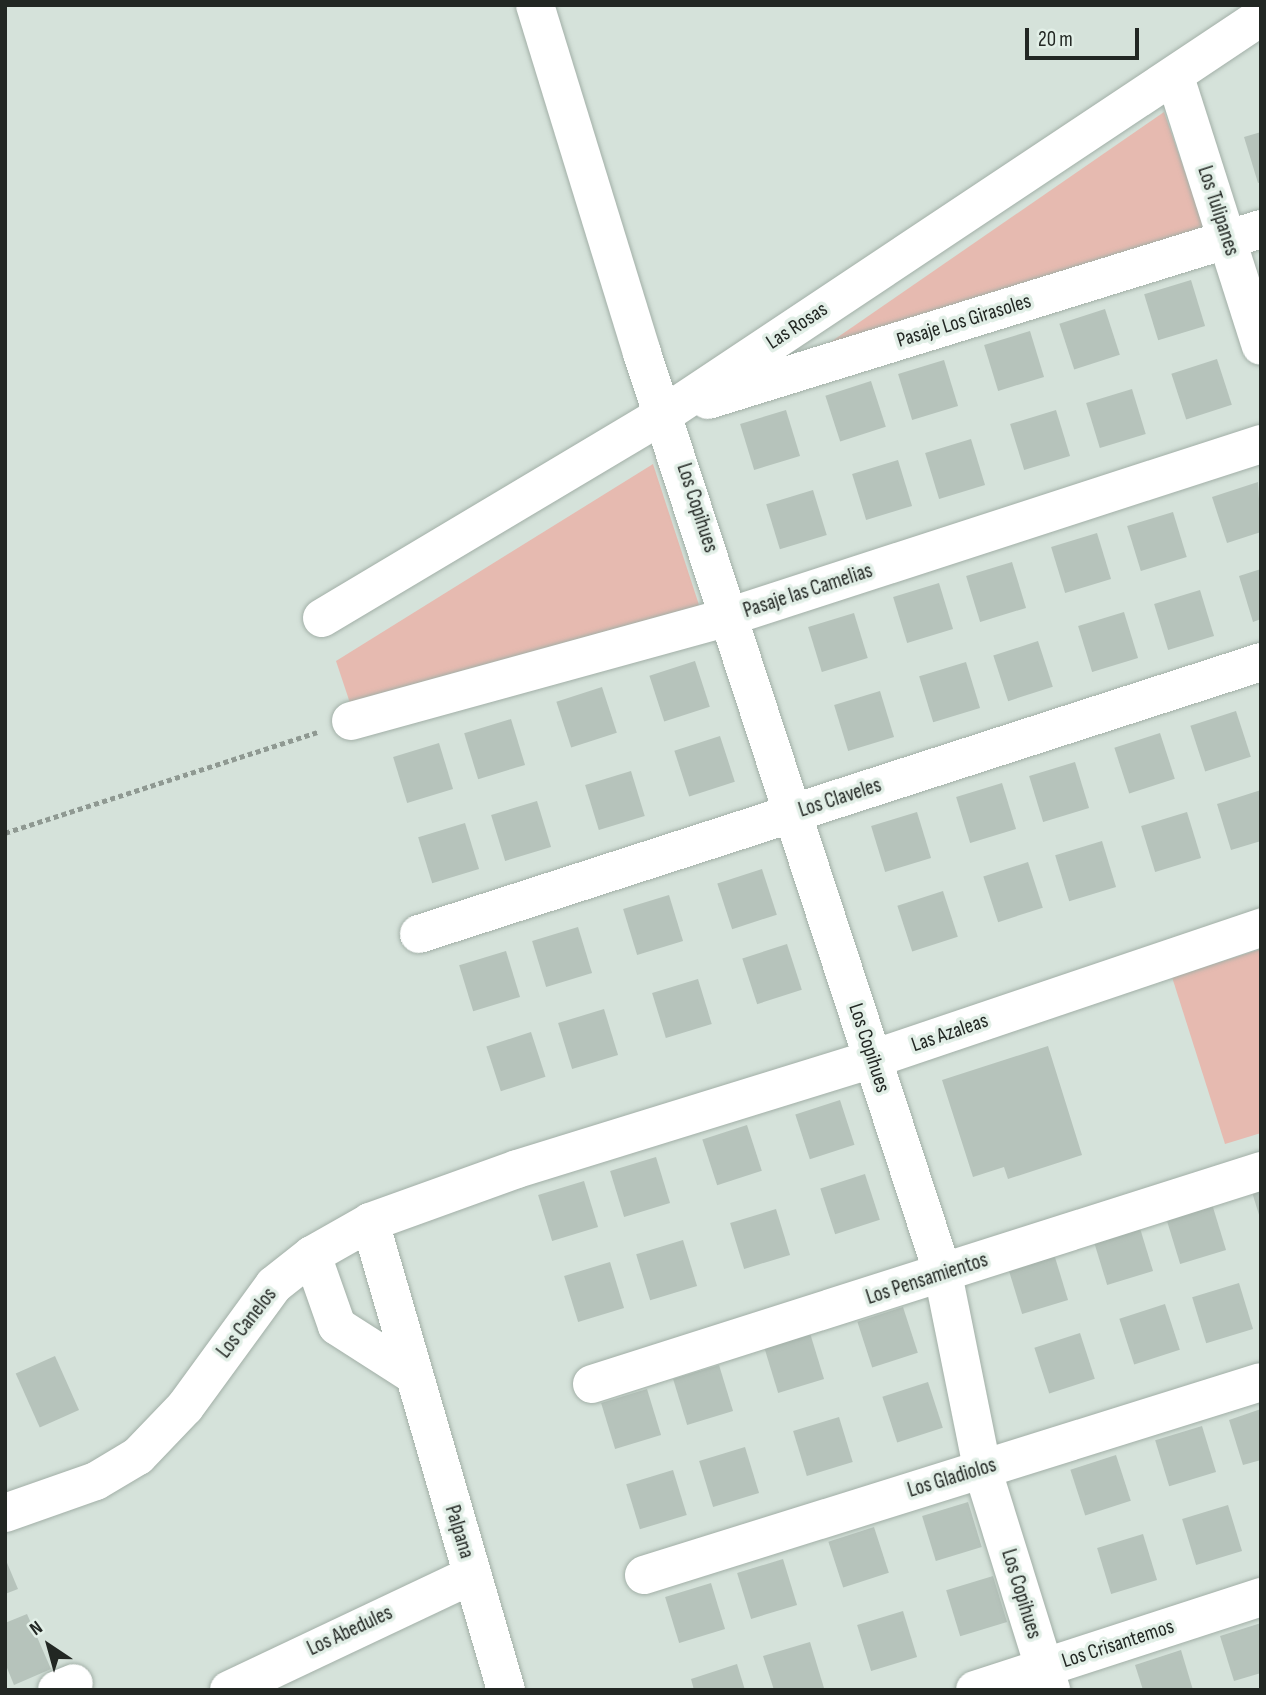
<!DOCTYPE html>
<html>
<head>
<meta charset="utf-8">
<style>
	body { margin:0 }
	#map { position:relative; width:1266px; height:1695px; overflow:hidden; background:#d5e2da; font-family:"Sofia Sans Condensed",sans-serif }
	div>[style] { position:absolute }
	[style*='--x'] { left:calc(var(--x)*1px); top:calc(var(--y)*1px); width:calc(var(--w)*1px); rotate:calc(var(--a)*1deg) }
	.green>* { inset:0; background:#e6bab0 }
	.building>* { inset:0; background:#b6c3bb; transform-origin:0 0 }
	.path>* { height:4.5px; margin-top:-2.25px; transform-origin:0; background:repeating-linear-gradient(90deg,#8f9992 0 5px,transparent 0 8.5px) }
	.roads { filter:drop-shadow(0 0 2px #a2afa7) drop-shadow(0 0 2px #a2afa7) }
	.minor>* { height:38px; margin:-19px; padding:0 19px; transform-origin:19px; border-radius:19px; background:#fff }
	span { translate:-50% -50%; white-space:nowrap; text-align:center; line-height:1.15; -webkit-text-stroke:7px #e2efe7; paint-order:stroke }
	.street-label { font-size:21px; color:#222723 }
	.frame { position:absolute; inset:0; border:7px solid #222723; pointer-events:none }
	.north { position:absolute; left:14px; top:1611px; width:70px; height:70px; -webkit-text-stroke:5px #e2efe7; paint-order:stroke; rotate:324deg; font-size:19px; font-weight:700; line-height:28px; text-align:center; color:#222723 }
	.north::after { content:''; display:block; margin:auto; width:24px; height:32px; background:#222723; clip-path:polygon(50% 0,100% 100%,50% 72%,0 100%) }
	.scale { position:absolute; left:1025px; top:28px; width:114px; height:32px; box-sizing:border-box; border:4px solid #222723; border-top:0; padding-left:9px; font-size:21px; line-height:24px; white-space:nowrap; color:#222723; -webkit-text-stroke:5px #e2efe7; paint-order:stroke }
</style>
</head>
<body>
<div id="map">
	<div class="green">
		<div style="clip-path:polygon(1164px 112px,1206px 232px,809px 357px)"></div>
		<div style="clip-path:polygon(653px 464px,700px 608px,352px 709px,336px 661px)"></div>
		<div style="clip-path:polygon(1261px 949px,1261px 1133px,1225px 1144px,1172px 977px)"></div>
	</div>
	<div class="building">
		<div style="clip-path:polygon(1261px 132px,1261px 182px,1258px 183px,1244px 137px)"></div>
		<div style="left:1191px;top:280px;width:48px;height:49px;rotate:73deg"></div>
		<div style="left:1105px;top:309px;width:48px;height:48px;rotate:72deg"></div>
		<div style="left:1030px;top:331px;width:48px;height:48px;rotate:73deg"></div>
		<div style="left:1217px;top:359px;width:48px;height:48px;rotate:72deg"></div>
		<div style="left:944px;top:360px;width:48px;height:48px;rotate:73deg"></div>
		<div style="left:871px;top:381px;width:48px;height:48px;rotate:72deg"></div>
		<div style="left:1132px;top:389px;width:47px;height:48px;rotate:73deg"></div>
		<div style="left:786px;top:410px;width:48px;height:48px;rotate:73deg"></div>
		<div style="left:1056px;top:410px;width:48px;height:48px;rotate:73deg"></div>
		<div style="left:971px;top:439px;width:48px;height:48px;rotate:73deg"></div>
		<div style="left:898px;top:460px;width:48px;height:48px;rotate:73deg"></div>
		<div style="clip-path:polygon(1258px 482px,1261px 532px,1227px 543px,1212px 497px)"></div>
		<div style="left:813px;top:490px;width:47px;height:49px;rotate:73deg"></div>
		<div style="left:1173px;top:512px;width:47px;height:48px;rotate:73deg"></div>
		<div style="left:1097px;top:533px;width:48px;height:48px;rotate:73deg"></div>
		<div style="left:1012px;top:562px;width:48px;height:48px;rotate:73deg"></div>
		<div style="clip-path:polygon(1261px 569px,1261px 619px,1253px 622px,1239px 576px)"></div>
		<div style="left:939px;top:583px;width:48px;height:48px;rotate:73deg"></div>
		<div style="left:1200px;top:590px;width:48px;height:48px;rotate:73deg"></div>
		<div style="left:1124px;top:612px;width:48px;height:48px;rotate:73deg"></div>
		<div style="left:854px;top:613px;width:47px;height:48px;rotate:73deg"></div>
		<div style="left:1038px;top:641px;width:48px;height:47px;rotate:72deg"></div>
		<div style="left:695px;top:661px;width:48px;height:48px;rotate:72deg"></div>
		<div style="left:966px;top:662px;width:48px;height:49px;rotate:73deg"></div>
		<div style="left:602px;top:687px;width:48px;height:48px;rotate:72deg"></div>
		<div style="left:880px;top:691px;width:48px;height:48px;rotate:73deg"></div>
		<div style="left:1236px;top:711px;width:48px;height:48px;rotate:72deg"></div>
		<div style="left:511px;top:719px;width:48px;height:49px;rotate:73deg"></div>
		<div style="left:1160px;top:733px;width:48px;height:48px;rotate:72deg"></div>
		<div style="left:720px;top:736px;width:48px;height:48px;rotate:72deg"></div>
		<div style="left:439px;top:743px;width:48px;height:48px;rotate:73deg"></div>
		<div style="left:1075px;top:762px;width:48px;height:48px;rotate:73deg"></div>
		<div style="left:631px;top:771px;width:47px;height:48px;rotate:73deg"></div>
		<div style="left:1002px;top:783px;width:48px;height:48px;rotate:73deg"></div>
		<div style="clip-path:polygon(1261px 790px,1261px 841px,1231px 850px,1217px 804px)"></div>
		<div style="left:537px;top:801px;width:48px;height:48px;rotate:73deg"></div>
		<div style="left:917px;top:812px;width:48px;height:48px;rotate:73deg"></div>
		<div style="left:1187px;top:812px;width:48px;height:48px;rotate:73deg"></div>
		<div style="left:465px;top:823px;width:48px;height:49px;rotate:73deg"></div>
		<div style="left:1102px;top:841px;width:48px;height:49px;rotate:73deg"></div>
		<div style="left:1028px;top:862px;width:48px;height:47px;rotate:72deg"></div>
		<div style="left:762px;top:869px;width:48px;height:47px;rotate:72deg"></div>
		<div style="left:943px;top:891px;width:48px;height:48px;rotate:72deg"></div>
		<div style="left:669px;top:895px;width:48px;height:48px;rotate:73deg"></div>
		<div style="left:578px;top:927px;width:48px;height:48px;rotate:73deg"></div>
		<div style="left:787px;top:944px;width:48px;height:47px;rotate:72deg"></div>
		<div style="left:506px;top:951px;width:48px;height:49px;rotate:73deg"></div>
		<div style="left:698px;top:979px;width:47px;height:48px;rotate:73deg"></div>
		<div style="left:604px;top:1009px;width:48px;height:48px;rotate:73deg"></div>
		<div style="left:531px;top:1032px;width:47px;height:47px;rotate:72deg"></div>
		<div style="clip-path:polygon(1048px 1046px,1082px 1155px,1008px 1179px,1004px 1167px,973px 1177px,942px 1080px)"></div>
		<div style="left:840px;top:1100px;width:47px;height:47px;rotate:72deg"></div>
		<div style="left:747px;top:1125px;width:48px;height:47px;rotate:72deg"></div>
		<div style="left:656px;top:1157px;width:48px;height:48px;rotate:73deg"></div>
		<div style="left:865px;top:1174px;width:48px;height:47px;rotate:72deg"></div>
		<div style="left:584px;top:1181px;width:48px;height:48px;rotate:73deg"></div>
		<div style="clip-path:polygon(1261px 1186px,1261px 1218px,1260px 1218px,1251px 1189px)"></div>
		<div style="left:1212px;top:1204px;width:48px;height:48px;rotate:73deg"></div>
		<div style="left:776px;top:1209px;width:48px;height:48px;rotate:73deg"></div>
		<div style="left:1139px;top:1225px;width:48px;height:48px;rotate:73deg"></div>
		<div style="left:683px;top:1240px;width:48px;height:49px;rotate:73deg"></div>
		<div style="left:1054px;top:1254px;width:48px;height:48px;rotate:73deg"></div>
		<div style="left:610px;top:1262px;width:48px;height:48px;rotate:73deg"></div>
		<div style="left:1239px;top:1283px;width:48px;height:49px;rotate:73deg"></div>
		<div style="left:1165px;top:1304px;width:48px;height:48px;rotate:72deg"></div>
		<div style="left:903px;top:1307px;width:48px;height:48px;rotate:72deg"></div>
		<div style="left:810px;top:1333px;width:48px;height:48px;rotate:73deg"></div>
		<div style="left:1080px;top:1333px;width:48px;height:48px;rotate:72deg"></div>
		<div style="left:55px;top:1356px;width:59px;height:43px;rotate:66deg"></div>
		<div style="left:719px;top:1365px;width:48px;height:48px;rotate:73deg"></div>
		<div style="left:928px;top:1382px;width:48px;height:48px;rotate:72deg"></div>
		<div style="left:647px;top:1389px;width:48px;height:48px;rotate:73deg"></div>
		<div style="clip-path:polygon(1261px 1409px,1261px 1460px,1243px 1465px,1229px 1420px)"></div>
		<div style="left:839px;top:1417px;width:47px;height:48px;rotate:73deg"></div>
		<div style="left:1202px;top:1426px;width:48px;height:49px;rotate:73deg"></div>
		<div style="left:745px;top:1447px;width:48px;height:48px;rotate:73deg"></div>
		<div style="left:1116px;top:1455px;width:48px;height:48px;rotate:72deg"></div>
		<div style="left:673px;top:1470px;width:47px;height:49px;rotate:73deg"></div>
		<div style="left:968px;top:1502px;width:47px;height:48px;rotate:73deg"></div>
		<div style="left:1228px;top:1505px;width:48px;height:48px;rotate:73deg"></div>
		<div style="left:874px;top:1527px;width:48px;height:48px;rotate:72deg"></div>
		<div style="left:1143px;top:1534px;width:48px;height:48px;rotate:73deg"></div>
		<div style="clip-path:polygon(5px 1558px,18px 1589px,5px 1594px)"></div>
		<div style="left:783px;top:1559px;width:48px;height:48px;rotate:73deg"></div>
		<div style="left:993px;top:1576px;width:48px;height:49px;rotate:73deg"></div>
		<div style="left:711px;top:1583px;width:48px;height:48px;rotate:73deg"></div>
		<div style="left:903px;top:1611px;width:48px;height:48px;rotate:73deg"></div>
		<div style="clip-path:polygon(27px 1614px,51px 1669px,14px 1685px,5px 1663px,5px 1623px)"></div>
		<div style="clip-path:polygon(1261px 1623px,1261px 1673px,1234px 1681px,1220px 1636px)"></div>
		<div style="clip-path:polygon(810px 1642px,824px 1688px,774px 1690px,763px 1656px)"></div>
		<div style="clip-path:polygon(1181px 1650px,1193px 1690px,1143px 1690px,1135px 1665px)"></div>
		<div style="clip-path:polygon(737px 1664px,745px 1690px,694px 1690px,691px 1679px)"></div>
	</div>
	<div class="path">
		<div style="--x:5;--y:833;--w:328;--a:-17.9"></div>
	</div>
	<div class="roads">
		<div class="minor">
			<div style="--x:535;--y:5;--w:364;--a:72.9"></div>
			<div style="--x:642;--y:353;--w:969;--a:71.9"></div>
			<div style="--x:943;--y:1274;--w:198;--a:78.6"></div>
			<div style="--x:982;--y:1468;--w:232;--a:72.7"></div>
			<div style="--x:1175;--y:77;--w:282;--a:72.3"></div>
			<div style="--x:708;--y:400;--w:579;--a:-17.18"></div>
			<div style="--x:322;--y:618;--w:400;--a:-30.8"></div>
			<div style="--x:666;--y:413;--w:715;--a:-33.65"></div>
			<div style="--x:351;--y:721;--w:394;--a:-15.4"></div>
			<div style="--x:731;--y:616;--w:557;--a:-17.98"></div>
			<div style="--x:419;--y:934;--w:885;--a:-17.9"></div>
			<div style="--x:370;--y:1222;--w:487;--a:73.8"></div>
			<div style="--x:312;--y:1255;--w:75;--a:70.6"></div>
			<div style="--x:337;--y:1326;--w:89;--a:32.6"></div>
			<div style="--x:592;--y:1384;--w:702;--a:-17.66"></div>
			<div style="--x:5;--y:1513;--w:96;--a:-19.4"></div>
			<div style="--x:96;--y:1481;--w:49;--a:-30.8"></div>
			<div style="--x:138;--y:1456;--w:68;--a:-46.2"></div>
			<div style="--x:185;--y:1407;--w:151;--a:-53.9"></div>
			<div style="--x:274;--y:1285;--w:48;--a:-38.3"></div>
			<div style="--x:312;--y:1255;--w:67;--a:-29.6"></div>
			<div style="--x:370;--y:1222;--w:156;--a:-19.8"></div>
			<div style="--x:517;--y:1169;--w:373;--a:-17.2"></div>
			<div style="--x:873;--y:1059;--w:410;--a:-18.7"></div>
			<div style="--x:644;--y:1575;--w:646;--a:-17.37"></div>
			<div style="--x:57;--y:1690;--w:18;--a:-22"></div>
			<div style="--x:229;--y:1690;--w:269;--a:-25.3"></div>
			<div style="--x:975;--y:1690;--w:301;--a:-18"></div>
		</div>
	</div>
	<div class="street-label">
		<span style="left:1218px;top:211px;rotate:72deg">Los Tulipanes</span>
		<span style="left:964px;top:321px;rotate:-17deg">Pasaje Los Girasoles</span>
		<span style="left:797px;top:326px;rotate:-33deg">Las Rosas</span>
		<span style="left:697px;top:508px;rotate:72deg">Los Copihues</span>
		<span style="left:808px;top:591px;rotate:-18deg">Pasaje las Camelias</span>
		<span style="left:840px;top:798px;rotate:-18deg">Los Claveles</span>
		<span style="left:950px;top:1033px;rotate:-19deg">Las Azaleas</span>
		<span style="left:869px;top:1048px;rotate:72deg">Los Copihues</span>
		<span style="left:927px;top:1279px;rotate:-18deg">Los Pensamientos</span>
		<span style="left:247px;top:1323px;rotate:-52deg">Los Canelos</span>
		<span style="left:952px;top:1478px;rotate:-17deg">Los Gladiolos</span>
		<span style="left:459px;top:1532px;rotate:73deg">Palpana</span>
		<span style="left:1021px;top:1594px;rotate:73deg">Los Copihues</span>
		<span style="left:350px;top:1631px;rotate:-25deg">Los Abedules</span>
		<span style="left:1118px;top:1644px;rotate:-18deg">Los Crisantemos</span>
	</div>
	<div class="frame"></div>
	<div class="north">N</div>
	<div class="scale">20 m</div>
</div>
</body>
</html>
